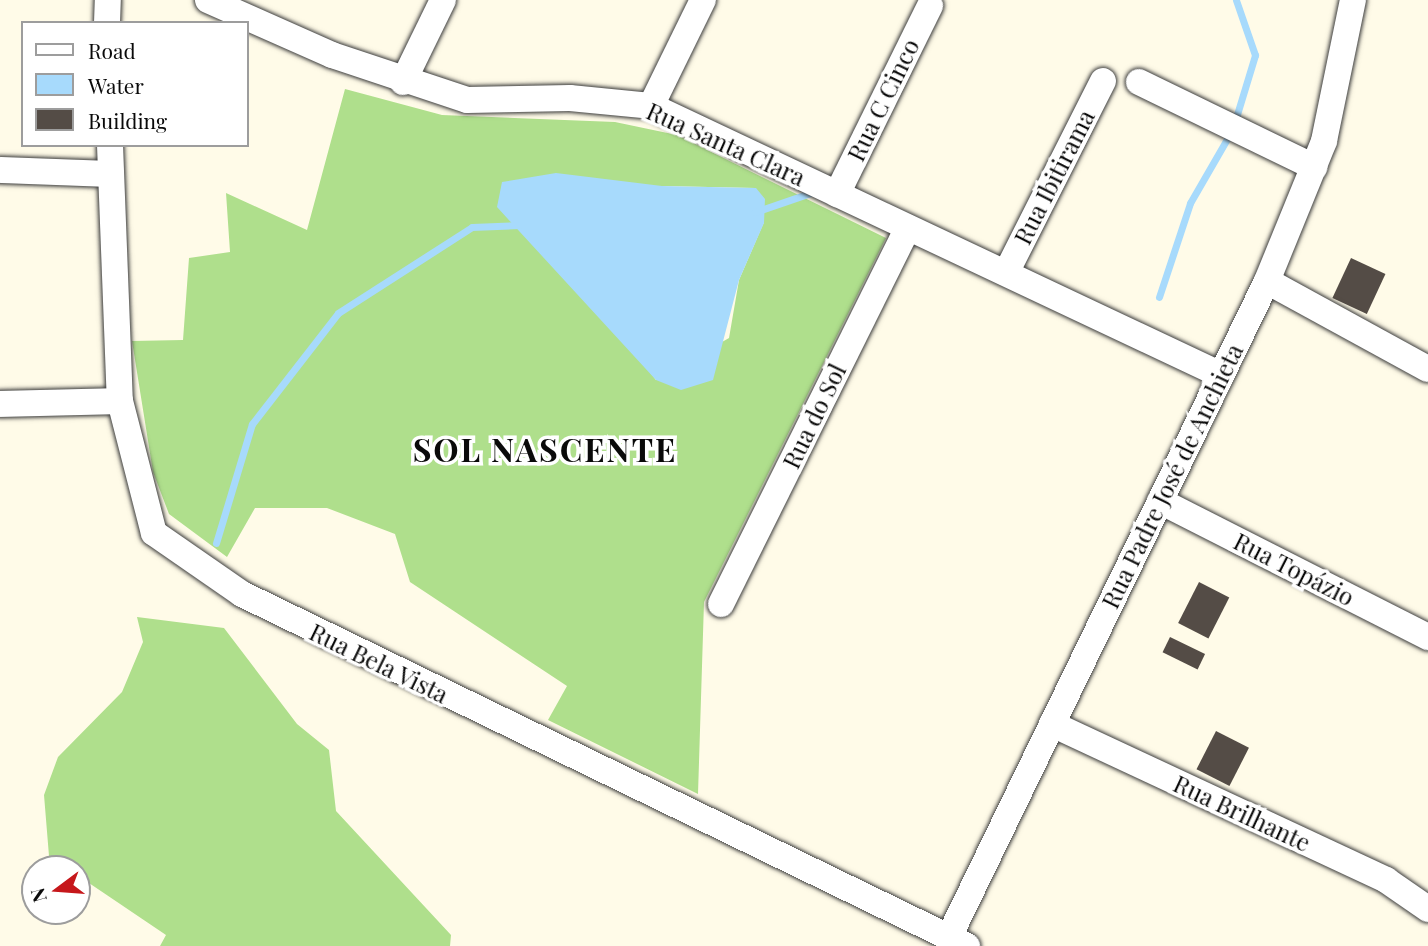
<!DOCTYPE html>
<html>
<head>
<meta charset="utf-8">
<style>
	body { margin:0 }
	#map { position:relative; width:1428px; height:946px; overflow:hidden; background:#fffbe8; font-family:"Playfair Display",serif }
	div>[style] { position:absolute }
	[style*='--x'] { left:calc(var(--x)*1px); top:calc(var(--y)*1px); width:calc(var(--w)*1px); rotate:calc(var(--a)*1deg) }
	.forest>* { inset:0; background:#afdf8c }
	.water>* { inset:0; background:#a7dafc }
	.stream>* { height:7px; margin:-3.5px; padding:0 3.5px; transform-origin:3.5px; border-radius:3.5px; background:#a7dafc }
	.building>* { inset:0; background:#544c46; transform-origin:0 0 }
	.roads { filter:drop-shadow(0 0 2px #3d3d3d) drop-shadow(0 0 2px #3d3d3d) }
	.street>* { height:26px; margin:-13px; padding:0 13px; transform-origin:13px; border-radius:13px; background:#fff }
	span { translate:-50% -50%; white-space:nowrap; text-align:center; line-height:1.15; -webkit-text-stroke:7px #fff; paint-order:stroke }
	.street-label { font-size:24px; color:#0a0a0a }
	.district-label { font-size:32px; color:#0a0a0a; font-weight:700; letter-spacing:2px }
	.legend { position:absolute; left:21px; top:21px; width:228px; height:126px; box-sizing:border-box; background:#fff; border:2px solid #9d9d9d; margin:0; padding:9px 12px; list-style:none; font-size:21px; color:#0a0a0a }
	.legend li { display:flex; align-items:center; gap:14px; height:35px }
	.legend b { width:35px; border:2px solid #9d9d9d }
	.north { position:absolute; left:21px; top:855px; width:70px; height:70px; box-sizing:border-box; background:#fff; border:2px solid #9d9d9d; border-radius:50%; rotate:254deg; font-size:19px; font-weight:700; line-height:28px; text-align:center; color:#0a0a0a }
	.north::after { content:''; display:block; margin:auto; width:24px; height:32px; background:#c6171b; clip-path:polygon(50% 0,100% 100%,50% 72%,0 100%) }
</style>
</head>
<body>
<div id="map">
	<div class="forest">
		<div style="clip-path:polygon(evenodd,345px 89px,442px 115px,615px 122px,677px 135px,886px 238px,704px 602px,698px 794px,548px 720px,567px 686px,410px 582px,395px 534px,327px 508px,255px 508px,227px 557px,169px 514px,153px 472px,132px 341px,183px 340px,189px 258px,230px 252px,226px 193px,307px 230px,345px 89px,662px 186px,755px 188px,764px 222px,739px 280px,729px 338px,656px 380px,624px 339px,662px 186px)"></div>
		<div style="clip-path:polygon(137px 617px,224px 628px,297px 724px,329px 750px,336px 811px,451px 935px,450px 946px,160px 946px,166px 935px,49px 856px,44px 795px,58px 757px,122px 692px,143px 642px)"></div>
	</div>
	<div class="water">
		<div style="clip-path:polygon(556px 173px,662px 186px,756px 188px,765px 199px,764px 223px,739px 280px,713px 380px,681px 390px,656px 380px,497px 207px,502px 182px)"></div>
	</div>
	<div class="stream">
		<div style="--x:1235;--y:121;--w:69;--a:-73.1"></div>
		<div style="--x:1255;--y:55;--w:58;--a:-109.1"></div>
		<div style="--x:755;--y:212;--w:65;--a:-19"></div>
		<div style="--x:1159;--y:297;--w:99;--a:-71.7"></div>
		<div style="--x:1190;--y:203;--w:82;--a:-60"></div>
		<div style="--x:216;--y:543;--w:124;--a:-73.2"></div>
		<div style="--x:252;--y:424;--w:140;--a:-52.2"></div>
		<div style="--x:338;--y:313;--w:159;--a:-32.7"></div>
		<div style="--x:472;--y:227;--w:47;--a:-2.4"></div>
	</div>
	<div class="building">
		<div style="left:1351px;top:258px;width:38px;height:44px;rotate:25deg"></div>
		<div style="left:1199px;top:582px;width:34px;height:46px;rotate:27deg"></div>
		<div style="left:1170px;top:637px;width:39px;height:17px;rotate:26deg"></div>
		<div style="left:1216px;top:731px;width:37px;height:43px;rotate:27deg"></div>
	</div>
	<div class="roads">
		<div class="street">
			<div style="--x:208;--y:0;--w:136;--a:23.9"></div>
			<div style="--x:332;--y:55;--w:142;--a:18.4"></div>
			<div style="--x:467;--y:100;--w:103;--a:-1.1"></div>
			<div style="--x:570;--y:98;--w:81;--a:5.6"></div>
			<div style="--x:651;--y:106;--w:630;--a:25.26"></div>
			<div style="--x:107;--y:23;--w:23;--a:-88"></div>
			<div style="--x:403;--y:82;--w:91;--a:-64"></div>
			<div style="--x:1139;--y:82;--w:195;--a:25.9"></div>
			<div style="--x:651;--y:106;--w:118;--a:-63.9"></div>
			<div style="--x:110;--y:145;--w:256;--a:87.8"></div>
			<div style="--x:120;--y:401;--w:136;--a:75.6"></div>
			<div style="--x:154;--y:533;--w:107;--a:34.7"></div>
			<div style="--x:242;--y:594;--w:806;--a:25.9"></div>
			<div style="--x:0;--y:170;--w:111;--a:2.1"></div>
			<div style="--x:837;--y:194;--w:210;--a:-63.7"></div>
			<div style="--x:1006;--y:273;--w:215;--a:-63.2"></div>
			<div style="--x:1267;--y:281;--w:183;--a:28.7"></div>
			<div style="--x:0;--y:404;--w:120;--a:-1.4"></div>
			<div style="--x:1160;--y:501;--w:301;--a:26.9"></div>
			<div style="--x:721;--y:604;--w:420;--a:-63.6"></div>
			<div style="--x:1052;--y:724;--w:369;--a:25"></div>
			<div style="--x:1386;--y:880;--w:51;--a:34.6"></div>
			<div style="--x:949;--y:937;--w:729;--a:-64.14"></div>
			<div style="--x:1267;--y:281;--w:151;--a:-67.8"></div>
			<div style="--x:1324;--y:141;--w:144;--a:-78.4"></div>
		</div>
	</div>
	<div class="street-label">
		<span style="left:883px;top:100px;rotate:-64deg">Rua C Cinco</span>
		<span style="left:726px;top:144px;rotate:24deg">Rua Santa Clara</span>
		<span style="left:1054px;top:177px;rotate:-63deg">Rua Ibitirama</span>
		<span style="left:814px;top:416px;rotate:-64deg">Rua do Sol</span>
		<span style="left:1172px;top:476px;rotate:-64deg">Rua Padre José de Anchieta</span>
		<span style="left:1294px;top:569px;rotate:27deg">Rua Topázio</span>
		<span style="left:379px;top:663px;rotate:26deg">Rua Bela Vista</span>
		<span style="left:1242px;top:813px;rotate:25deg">Rua Brilhante</span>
	</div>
	<div class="district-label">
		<span style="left:545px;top:449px">SOL NASCENTE</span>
	</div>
	<ul class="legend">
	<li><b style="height:9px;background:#fff"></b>Road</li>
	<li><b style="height:19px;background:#a7dafc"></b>Water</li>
	<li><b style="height:19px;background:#544c46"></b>Building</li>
	</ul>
	<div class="north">N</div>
</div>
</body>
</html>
